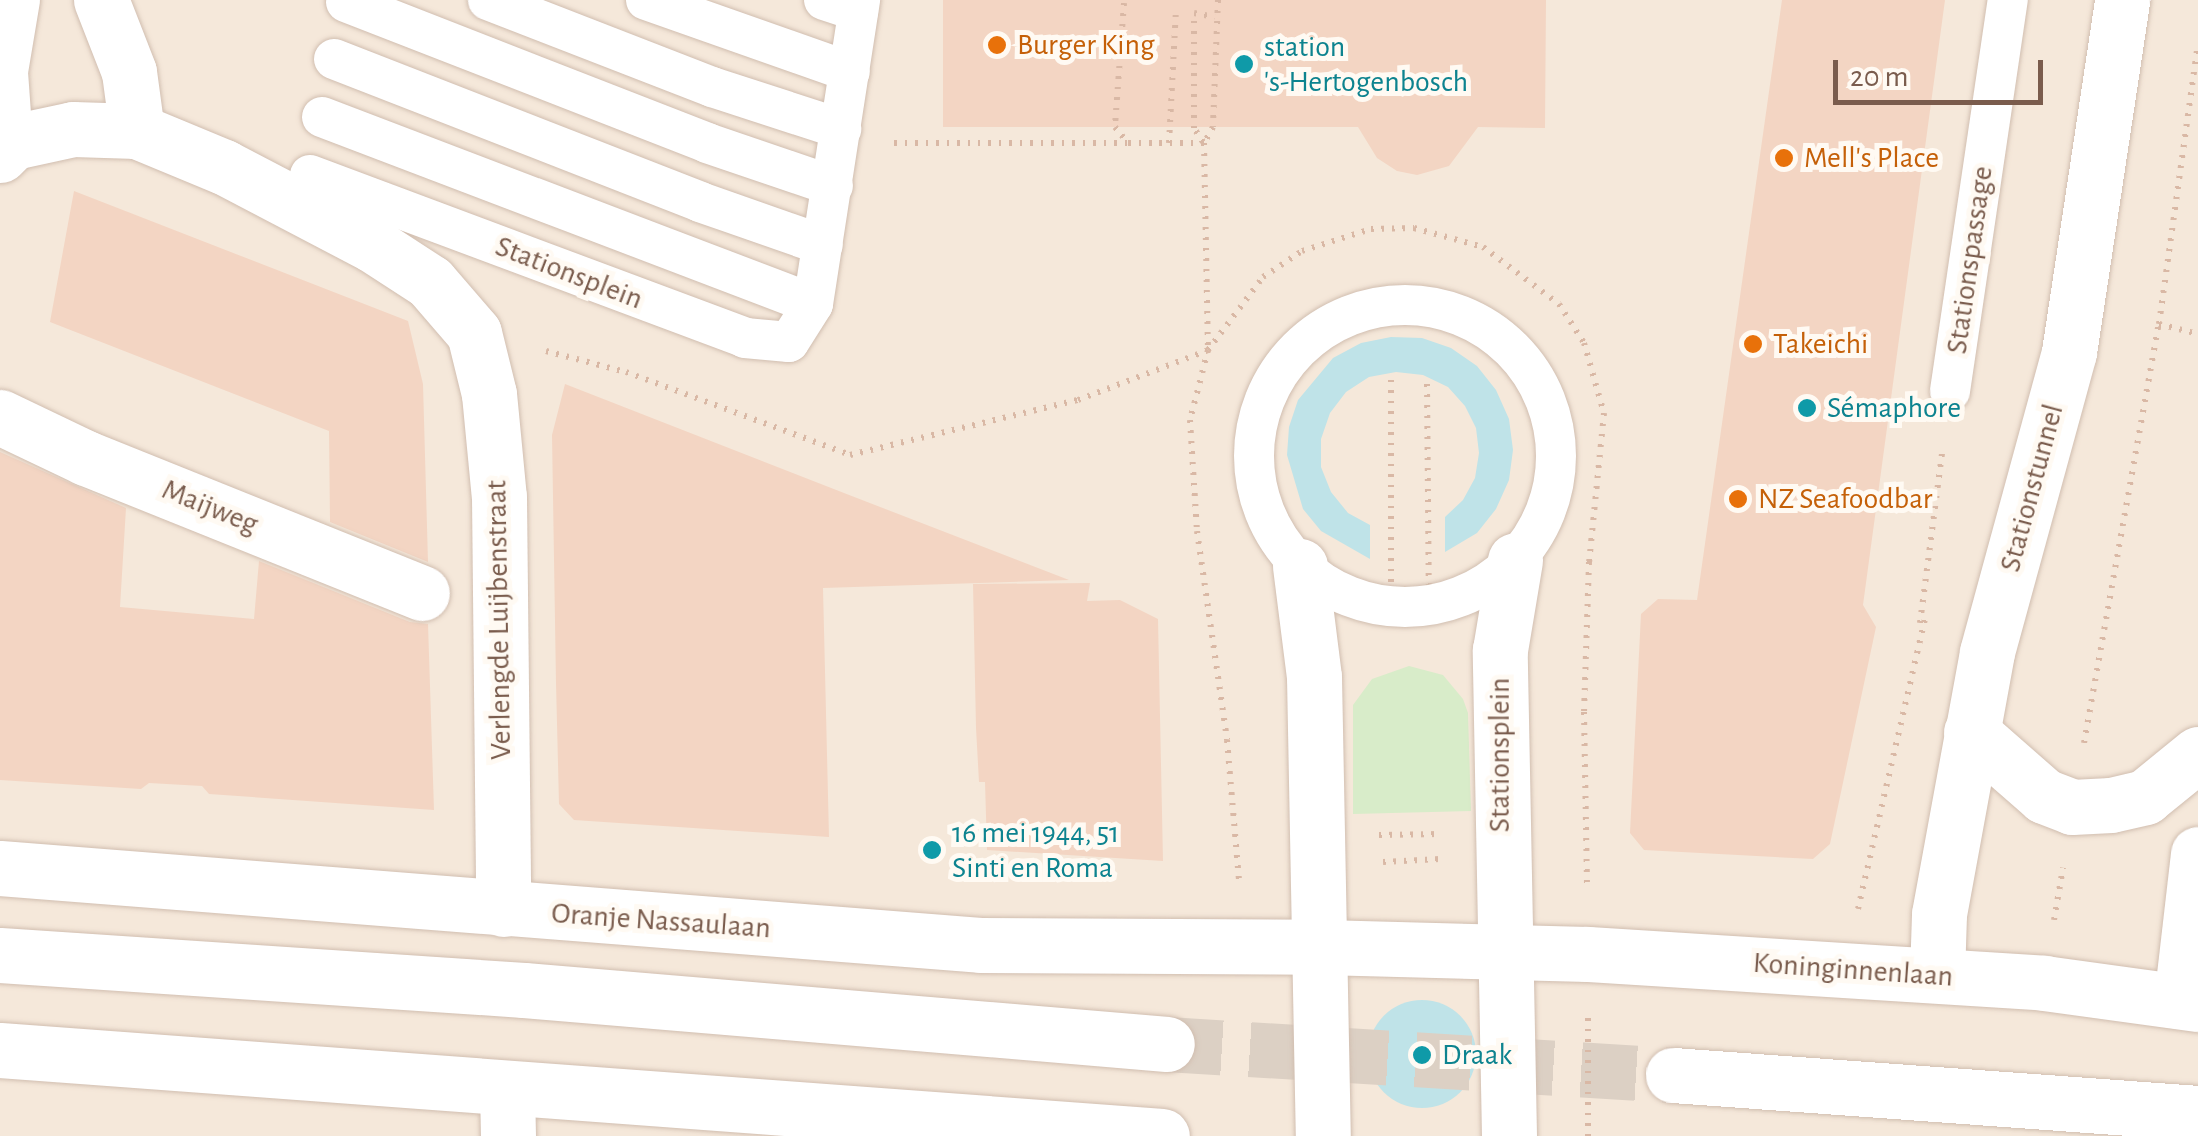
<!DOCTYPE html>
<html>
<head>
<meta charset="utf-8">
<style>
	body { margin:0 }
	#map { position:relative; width:2198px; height:1136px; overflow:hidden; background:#fdf6ec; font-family:"Alegreya Sans",sans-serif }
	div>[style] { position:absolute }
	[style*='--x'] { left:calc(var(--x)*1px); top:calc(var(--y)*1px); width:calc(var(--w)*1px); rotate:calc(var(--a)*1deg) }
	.residential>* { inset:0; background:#f5e8da; transform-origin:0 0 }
	.green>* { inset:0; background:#d8ecc9 }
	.water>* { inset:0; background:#bfe3e8 }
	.round { border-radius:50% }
	.building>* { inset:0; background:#f3d5c3 }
	.secondary-tunnel>* { height:55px; margin-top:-27.5px; transform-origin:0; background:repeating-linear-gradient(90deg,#dcd0c4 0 55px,transparent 0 83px) }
	.path>* { height:6px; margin-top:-3px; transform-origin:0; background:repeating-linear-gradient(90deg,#d9b8a5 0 2.5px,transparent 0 10.5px) }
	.roads { filter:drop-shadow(0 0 2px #d1beb0) drop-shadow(0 0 2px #d1beb0) }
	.lane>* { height:40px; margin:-20px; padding:0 20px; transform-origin:20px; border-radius:20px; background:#fff }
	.lane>.ring { margin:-20px; padding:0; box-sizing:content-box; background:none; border:40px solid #fff; border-radius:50% }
	.street>* { height:55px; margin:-27.5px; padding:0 27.5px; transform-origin:27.5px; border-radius:27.5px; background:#fff }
	.secondary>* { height:55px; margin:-27.5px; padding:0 27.5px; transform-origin:27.5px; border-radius:27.5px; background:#fff }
	.dots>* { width:28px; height:28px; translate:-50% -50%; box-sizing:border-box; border:5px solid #fffaf3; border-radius:50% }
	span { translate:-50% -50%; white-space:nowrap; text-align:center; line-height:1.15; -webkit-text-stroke:10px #fffaf3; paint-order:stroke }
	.food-label { font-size:30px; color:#c56008 }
	.left { translate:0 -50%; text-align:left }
	.culture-label { font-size:30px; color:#0d838f }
	.street-label { font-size:30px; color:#7a5c4d }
	.scale { position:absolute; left:1833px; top:60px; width:210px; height:45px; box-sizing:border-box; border:5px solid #7a5c4d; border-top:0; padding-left:12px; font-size:30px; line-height:35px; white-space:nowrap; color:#7a5c4d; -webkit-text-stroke:8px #fffaf3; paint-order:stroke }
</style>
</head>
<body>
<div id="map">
	<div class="residential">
		<div style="left:0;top:0;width:2198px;height:1136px"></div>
	</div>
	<div class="green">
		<div style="clip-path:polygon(1409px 666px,1443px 675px,1463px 699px,1468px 713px,1471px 811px,1353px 814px,1353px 705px,1372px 679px)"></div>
	</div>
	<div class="water">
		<div style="clip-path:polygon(1391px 337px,1422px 338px,1451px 348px,1477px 366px,1496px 390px,1509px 419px,1513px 450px,1509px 480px,1496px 509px,1477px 533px,1445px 552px,1445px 517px,1463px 500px,1475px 478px,1479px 453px,1476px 428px,1465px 406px,1448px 387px,1423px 375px,1396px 372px,1369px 377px,1346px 392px,1330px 413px,1321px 439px,1321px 467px,1331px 492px,1348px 513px,1370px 525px,1370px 559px,1321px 531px,1303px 509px,1287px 455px,1289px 427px,1298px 400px,1333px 358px,1361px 343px)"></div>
		<div class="round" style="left:1368px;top:1000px;width:108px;height:108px"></div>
	</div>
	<div class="building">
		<div style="clip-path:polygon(943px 0,1546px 0,1545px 128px,1478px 127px,1449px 166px,1417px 175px,1397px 171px,1377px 158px,1358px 127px,943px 127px)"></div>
		<div style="clip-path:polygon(1782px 0,1945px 0,1863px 605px,1876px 627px,1830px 844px,1813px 859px,1644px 850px,1630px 833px,1641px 614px,1658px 599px,1697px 600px)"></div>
		<div style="clip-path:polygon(74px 191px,408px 321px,423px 384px,428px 562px,330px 522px,329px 431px,50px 322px)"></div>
		<div style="clip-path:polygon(565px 384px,844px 493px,1069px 580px,823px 588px,829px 837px,574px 820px,559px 804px,556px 683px,552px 435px)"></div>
		<div style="clip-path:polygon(0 452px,126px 508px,120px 607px,254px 619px,259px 561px,410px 622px,428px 624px,434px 810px,209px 794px,202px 786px,149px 783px,141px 789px,0 780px)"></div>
		<div style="clip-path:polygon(1090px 583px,1087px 601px,1120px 600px,1158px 619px,1163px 861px,987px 850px,985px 782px,979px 782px,976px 728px,973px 584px)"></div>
	</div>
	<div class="secondary-tunnel">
		<div style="--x:1167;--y:1044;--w:507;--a:3.51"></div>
	</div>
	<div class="path">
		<div style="--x:1218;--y:0;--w:127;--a:92.3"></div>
		<div style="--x:1213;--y:127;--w:18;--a:119"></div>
		<div style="--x:1204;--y:143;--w:207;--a:88.9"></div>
		<div style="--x:1208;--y:350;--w:72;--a:104.4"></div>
		<div style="--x:1190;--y:420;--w:111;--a:86.4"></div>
		<div style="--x:1197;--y:531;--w:211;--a:81.8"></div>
		<div style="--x:1227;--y:740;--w:142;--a:85.1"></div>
		<div style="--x:1124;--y:3;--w:124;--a:94.2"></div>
		<div style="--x:1115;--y:127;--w:21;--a:51"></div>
		<div style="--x:1128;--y:143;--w:76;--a:0"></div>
		<div style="--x:1203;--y:142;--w:17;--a:-123"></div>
		<div style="--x:1194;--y:128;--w:115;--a:-90"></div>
		<div style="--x:1194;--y:13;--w:21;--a:11"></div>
		<div style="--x:894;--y:143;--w:234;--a:0"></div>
		<div style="--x:1169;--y:143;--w:132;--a:-87"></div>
		<div style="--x:2159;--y:324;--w:40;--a:14.4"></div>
		<div style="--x:546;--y:351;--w:83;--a:14.7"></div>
		<div style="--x:626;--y:372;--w:239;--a:20.3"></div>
		<div style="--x:850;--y:455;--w:235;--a:-13.6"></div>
		<div style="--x:1078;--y:400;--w:139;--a:-21"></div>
		<div style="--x:1208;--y:350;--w:91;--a:-53"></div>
		<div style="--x:1263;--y:277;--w:47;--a:-33.7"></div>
		<div style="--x:1302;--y:251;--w:72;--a:-17.7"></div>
		<div style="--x:1371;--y:229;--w:43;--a:-1.3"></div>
		<div style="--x:1414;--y:228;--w:72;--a:15.4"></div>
		<div style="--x:1483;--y:247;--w:95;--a:36.9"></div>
		<div style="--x:1559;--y:304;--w:46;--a:57.3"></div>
		<div style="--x:1584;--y:343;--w:73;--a:74.1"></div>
		<div style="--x:1604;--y:413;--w:150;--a:95.7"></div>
		<div style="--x:1589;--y:562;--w:150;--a:91.9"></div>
		<div style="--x:1584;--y:712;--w:178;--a:89"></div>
		<div style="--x:1391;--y:380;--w:226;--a:90"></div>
		<div style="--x:1427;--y:384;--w:222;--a:89.5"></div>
		<div style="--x:1920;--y:623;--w:177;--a:-82.6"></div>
		<div style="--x:2084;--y:743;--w:426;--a:-79.9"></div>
		<div style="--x:2159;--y:324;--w:283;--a:-82.1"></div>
		<div style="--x:1379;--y:835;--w:62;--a:-0.9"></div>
		<div style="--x:1383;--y:862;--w:57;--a:-3"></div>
		<div style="--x:1858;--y:909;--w:302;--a:-77"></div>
		<div style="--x:2054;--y:920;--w:53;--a:-80.2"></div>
		<div style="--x:1588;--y:1136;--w:119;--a:-90"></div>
	</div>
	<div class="roads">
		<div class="lane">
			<div style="--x:488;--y:0;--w:240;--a:21.2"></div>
			<div style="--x:712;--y:87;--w:136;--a:18"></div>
			<div style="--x:646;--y:0;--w:216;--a:19.4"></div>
			<div style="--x:824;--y:0;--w:36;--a:18"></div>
			<div style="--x:346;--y:2;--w:388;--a:21.3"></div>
			<div style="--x:707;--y:143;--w:133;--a:18.8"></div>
			<div style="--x:334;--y:59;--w:393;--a:21.3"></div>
			<div style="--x:700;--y:202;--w:130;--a:19.3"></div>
			<div style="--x:322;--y:117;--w:525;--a:20.85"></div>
			<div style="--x:13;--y:142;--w:70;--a:-94.1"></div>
			<div style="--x:8;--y:72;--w:73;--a:-80.5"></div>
			<div style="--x:310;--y:175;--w:465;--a:20.5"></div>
			<div style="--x:745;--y:338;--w:44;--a:5.2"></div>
			<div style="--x:789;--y:342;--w:45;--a:-57.7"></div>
			<div style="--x:813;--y:304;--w:308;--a:-81.2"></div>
			<div class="ring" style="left:1254px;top:305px;width:262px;height:262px"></div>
			<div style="--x:1950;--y:391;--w:395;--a:-81.6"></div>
		</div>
		<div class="street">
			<div style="--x:101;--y:0;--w:77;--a:68.7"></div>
			<div style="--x:129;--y:72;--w:60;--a:82.3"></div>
			<div style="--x:0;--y:155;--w:18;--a:-45"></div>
			<div style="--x:13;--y:142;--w:61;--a:-12.2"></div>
			<div style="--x:73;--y:129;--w:64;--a:1.8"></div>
			<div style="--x:137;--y:131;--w:94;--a:22.5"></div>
			<div style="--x:224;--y:167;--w:168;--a:27.6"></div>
			<div style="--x:373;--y:245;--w:68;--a:33"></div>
			<div style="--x:430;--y:282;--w:67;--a:49.2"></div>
			<div style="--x:474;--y:333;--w:63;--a:76.2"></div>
			<div style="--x:489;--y:394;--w:103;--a:84.5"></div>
			<div style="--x:499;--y:497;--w:412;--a:89.4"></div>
			<div style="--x:0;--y:417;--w:95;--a:25.5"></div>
			<div style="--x:86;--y:458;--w:362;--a:21.9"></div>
			<div style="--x:1300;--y:566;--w:112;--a:82.8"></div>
			<div style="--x:1314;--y:677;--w:459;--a:88.9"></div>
			<div style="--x:1971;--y:732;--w:97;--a:41.2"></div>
			<div style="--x:2044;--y:796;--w:30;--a:21"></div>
			<div style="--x:2072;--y:807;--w:39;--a:-3"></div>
			<div style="--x:2111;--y:805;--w:35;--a:-13"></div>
			<div style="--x:2145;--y:797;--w:68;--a:-39.1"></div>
			<div style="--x:0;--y:868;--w:983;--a:4.49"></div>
			<div style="--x:980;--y:945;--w:342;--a:0.3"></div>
			<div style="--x:1322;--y:947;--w:266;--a:1.5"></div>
			<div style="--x:1588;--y:954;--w:457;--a:3.6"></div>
			<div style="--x:2044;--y:983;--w:155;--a:7.8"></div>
			<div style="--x:2181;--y:1001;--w:148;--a:-83.4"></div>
			<div style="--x:0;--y:1050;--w:1165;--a:4.23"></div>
			<div style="--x:507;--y:1088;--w:48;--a:88.8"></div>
			<div style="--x:1509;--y:1136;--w:486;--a:-91.1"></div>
			<div style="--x:1500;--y:650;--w:91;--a:-80.5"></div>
		</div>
		<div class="secondary">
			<div style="--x:0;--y:955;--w:525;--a:3.82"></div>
			<div style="--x:524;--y:990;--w:645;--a:4.8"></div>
			<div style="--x:1937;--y:975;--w:61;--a:-88.1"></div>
			<div style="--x:1939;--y:914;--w:266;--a:-79.6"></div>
			<div style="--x:1987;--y:652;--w:311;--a:-74.7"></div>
			<div style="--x:2069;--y:352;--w:356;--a:-81.4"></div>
			<div style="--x:1673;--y:1075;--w:526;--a:4.14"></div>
		</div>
	</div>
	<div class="dots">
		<div style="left:997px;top:45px;background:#e8710a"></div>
		<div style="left:1244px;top:64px;background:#0f9aa8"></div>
		<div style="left:1784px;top:158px;background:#e8710a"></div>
		<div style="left:1753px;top:344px;background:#e8710a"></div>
		<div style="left:1807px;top:408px;background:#0f9aa8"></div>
		<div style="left:1738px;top:499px;background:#e8710a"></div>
		<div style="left:932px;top:850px;background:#0f9aa8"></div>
		<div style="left:1422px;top:1055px;background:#0f9aa8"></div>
	</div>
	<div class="food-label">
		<span class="left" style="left:1017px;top:45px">Burger King</span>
		<span class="left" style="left:1804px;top:158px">Mell's Place</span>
		<span class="left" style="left:1773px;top:344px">Takeichi</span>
		<span class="left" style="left:1758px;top:499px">NZ Seafoodbar</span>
	</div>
	<div class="culture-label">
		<span class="left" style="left:1264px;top:64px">station<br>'s-Hertogenbosch</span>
		<span class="left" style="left:1827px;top:408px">Sémaphore</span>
		<span class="left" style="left:952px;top:850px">16 mei 1944, 51<br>Sinti en Roma</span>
		<span class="left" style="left:1442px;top:1055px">Draak</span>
	</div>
	<div class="street-label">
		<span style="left:1970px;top:260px;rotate:-82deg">Stationspassage</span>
		<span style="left:569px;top:273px;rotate:21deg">Stationsplein</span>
		<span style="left:2032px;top:488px;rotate:-75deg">Stationstunnel</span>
		<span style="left:210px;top:507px;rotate:22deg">Maijweg</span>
		<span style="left:499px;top:620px;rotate:-91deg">Verlengde Luijbenstraat</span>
		<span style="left:1500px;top:755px;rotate:-90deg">Stationsplein</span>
		<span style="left:661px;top:921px;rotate:4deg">Oranje Nassaulaan</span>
		<span style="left:1853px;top:970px;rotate:4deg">Koninginnenlaan</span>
	</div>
	<div class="scale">20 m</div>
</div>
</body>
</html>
